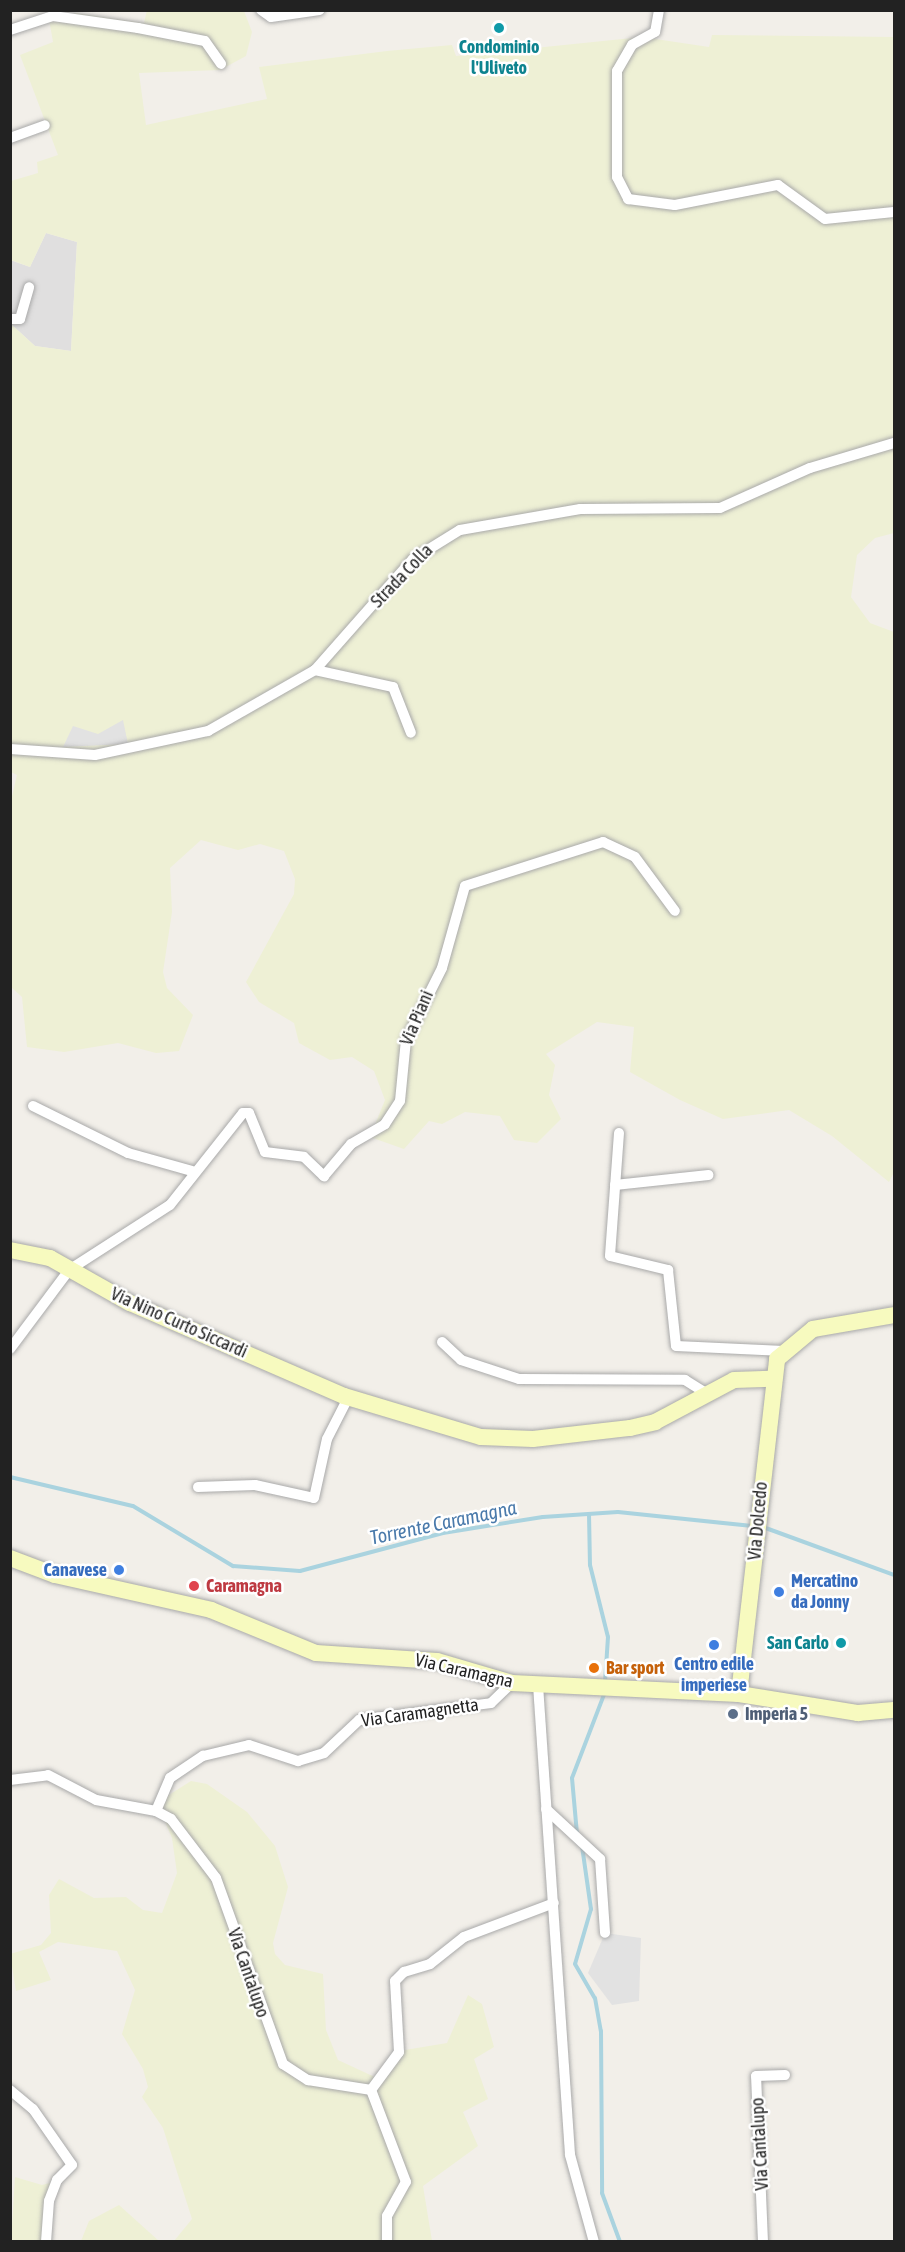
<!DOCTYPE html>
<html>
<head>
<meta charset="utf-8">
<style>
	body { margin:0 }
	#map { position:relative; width:905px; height:2252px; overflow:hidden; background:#f2efe9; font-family:"Asap Condensed",sans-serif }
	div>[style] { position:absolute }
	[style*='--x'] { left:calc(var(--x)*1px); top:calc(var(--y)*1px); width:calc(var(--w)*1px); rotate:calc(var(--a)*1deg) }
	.residential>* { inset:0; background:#e0dfdf }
	.farmland>* { inset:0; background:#eef0d5 }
	.parking>* { inset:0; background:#e2e2e2 }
	.stream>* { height:4px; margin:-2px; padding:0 2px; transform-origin:2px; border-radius:2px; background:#aad3df }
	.roads { filter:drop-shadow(0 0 2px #a9a9a9) drop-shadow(0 0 2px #a9a9a9) }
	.street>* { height:10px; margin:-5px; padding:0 5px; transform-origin:5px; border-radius:5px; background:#fff }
	.secondary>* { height:16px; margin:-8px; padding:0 8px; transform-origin:8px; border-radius:8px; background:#f7fabf }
	.dots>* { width:16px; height:16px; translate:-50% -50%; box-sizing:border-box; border:3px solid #fff; border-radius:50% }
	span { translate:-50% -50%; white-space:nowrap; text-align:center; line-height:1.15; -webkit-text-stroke:5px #fff; paint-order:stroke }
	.culture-label { font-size:18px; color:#0d838f; font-weight:700 }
	.right { translate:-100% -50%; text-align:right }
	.street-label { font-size:18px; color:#222 }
	.shop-label { font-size:18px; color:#366cbe; font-weight:700 }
	.left { translate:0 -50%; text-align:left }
	.health-label { font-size:18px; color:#be3a42; font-weight:700 }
	.food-label { font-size:18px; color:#c56008; font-weight:700 }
	.service-label { font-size:18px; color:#4e5e75; font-weight:700 }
	.water-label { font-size:20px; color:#4a7aab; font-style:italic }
	.frame { position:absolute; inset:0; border:12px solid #222; pointer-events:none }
</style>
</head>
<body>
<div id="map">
	<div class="residential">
		<div style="clip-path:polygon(46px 233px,77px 242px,71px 351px,35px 346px,11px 324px,10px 260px,30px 267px)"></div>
	</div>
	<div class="farmland">
		<div style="clip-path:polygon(147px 10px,244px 11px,252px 32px,246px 56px,220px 70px,139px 73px,146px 125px,267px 99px,259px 67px,387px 51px,452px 45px,456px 56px,642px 37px,709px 47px,712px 35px,894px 37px,894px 533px,875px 538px,857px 555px,851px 597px,870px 623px,894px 632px,894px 1172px,889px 1182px,832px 1136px,789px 1110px,723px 1119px,680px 1100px,630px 1072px,634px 1027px,597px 1022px,546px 1054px,555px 1065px,549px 1095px,561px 1119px,537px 1143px,514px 1140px,500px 1116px,465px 1112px,442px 1124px,429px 1121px,404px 1149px,370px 1137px,385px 1100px,374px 1071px,352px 1057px,330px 1060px,299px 1043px,294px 1023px,259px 1002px,246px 982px,294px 894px,295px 879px,284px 851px,260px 844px,238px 850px,201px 840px,170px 868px,172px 912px,163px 972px,167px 988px,193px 1015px,179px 1051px,156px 1053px,118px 1043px,64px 1052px,27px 1047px,22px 997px,11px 987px,10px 805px,17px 775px,11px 772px,11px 324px,35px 346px,71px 351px,77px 242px,46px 233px,30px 267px,11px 260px,11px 181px,38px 173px,37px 162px,58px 155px,20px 55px,53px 42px,49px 19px,76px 13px,144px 23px)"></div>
		<div style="clip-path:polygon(191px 1781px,207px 1784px,247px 1812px,275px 1846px,288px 1887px,273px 1943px,275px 1954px,285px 1965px,323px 1974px,326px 2030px,338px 2060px,379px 2079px,405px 2050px,447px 2043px,468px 1995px,482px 2004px,494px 2047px,474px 2059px,488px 2099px,463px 2112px,478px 2146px,423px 2186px,432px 2241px,174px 2241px,192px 2219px,163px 2128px,142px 2097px,148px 2087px,143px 2069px,122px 2034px,135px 1990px,117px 1951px,58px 1942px,39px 1952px,51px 1980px,16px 1991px,10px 1954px,41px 1945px,51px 1933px,49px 1895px,59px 1879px,94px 1898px,126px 1897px,143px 1910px,162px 1913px,177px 1873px,172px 1838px,159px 1808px,164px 1798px)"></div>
		<div style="clip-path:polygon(15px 2177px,42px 2185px,57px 2181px,45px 2241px,11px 2242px)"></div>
		<div style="clip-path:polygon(119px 2205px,159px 2241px,81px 2241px,89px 2221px)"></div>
	</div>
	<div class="parking">
		<div style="clip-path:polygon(123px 720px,128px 744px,63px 747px,73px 726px,98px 734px)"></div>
		<div style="clip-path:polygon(605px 1933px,641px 1938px,639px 2001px,612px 2005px,588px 1973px)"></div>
	</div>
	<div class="stream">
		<div style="--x:10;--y:1477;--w:126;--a:13.3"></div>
		<div style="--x:133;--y:1506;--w:117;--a:31"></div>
		<div style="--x:233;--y:1566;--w:67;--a:4.3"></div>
		<div style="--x:300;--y:1571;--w:148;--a:-14.9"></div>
		<div style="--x:443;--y:1533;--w:101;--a:-9.1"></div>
		<div style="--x:543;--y:1517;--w:75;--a:-3.8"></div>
		<div style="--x:618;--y:1512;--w:135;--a:6"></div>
		<div style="--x:589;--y:1514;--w:51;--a:88.9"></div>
		<div style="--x:590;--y:1565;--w:74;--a:76"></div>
		<div style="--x:608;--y:1637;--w:45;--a:93.8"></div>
		<div style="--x:763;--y:1527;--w:140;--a:20.1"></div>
		<div style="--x:577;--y:1834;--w:56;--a:-95.1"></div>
		<div style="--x:572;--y:1778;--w:92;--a:-69"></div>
		<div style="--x:582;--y:1846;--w:64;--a:81.9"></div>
		<div style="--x:591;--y:1909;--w:57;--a:106.2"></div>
		<div style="--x:575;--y:1964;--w:39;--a:60"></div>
		<div style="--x:595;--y:1998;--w:34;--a:80"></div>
		<div style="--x:601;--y:2031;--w:162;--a:89.6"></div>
		<div style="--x:602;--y:2193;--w:52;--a:69.8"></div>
	</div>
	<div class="roads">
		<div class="street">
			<div style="--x:261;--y:10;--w:12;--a:35"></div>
			<div style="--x:271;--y:17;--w:49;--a:-8.1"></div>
			<div style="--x:659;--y:10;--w:22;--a:100"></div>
			<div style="--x:655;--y:32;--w:26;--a:151"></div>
			<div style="--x:632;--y:45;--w:30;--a:120"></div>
			<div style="--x:617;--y:71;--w:106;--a:90"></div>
			<div style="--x:617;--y:177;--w:25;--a:63"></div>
			<div style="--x:628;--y:199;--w:47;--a:7.3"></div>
			<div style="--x:675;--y:205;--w:105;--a:-11"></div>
			<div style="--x:778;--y:185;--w:58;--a:35.9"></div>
			<div style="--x:825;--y:219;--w:69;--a:-5.8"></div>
			<div style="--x:10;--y:30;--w:45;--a:-18"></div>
			<div style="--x:53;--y:16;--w:86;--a:8"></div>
			<div style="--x:138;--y:28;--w:68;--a:11"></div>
			<div style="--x:205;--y:41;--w:28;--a:55"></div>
			<div style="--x:10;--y:138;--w:37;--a:-20"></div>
			<div style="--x:10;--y:319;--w:10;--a:0"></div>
			<div style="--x:20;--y:319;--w:33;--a:-74"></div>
			<div style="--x:315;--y:670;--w:80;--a:12.3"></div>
			<div style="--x:393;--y:687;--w:49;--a:68.6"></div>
			<div style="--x:10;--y:749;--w:85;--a:4"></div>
			<div style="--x:95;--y:755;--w:116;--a:-12"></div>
			<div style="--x:208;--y:731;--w:123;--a:-29.7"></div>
			<div style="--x:315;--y:670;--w:148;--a:-48.6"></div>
			<div style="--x:413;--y:559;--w:55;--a:-31.7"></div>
			<div style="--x:460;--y:530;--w:122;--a:-9.9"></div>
			<div style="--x:580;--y:509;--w:140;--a:-0.4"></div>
			<div style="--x:720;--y:508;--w:98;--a:-24"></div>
			<div style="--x:810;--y:468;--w:88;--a:-16.6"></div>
			<div style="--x:33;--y:1106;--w:106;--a:26.3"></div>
			<div style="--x:128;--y:1153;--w:66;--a:15.7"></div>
			<div style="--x:619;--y:1133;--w:123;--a:94.2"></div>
			<div style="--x:610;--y:1256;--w:60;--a:13.6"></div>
			<div style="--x:668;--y:1270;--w:76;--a:84"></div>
			<div style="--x:676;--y:1346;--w:108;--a:2.7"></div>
			<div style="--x:615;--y:1185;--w:94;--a:-6.1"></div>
			<div style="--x:442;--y:1342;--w:26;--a:43"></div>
			<div style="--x:461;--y:1360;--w:61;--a:18.1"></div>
			<div style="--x:519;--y:1379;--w:166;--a:0.3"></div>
			<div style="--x:685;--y:1380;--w:25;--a:32"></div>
			<div style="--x:10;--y:1349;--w:99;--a:-53.2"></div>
			<div style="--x:69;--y:1270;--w:120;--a:-32.8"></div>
			<div style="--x:170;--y:1205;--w:117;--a:-51.6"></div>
			<div style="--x:243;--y:1113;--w:6;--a:0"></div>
			<div style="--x:249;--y:1113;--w:42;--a:67.7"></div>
			<div style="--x:265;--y:1152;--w:39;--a:7"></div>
			<div style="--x:304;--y:1157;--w:28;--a:44"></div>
			<div style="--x:324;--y:1176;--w:42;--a:-49.8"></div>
			<div style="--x:351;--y:1144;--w:39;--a:-30"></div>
			<div style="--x:385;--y:1124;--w:27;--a:-57"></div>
			<div style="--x:400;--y:1101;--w:61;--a:-84.4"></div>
			<div style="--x:406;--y:1040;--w:80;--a:-63.4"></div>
			<div style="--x:442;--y:968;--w:85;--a:-74.3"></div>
			<div style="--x:465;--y:886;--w:145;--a:-17.7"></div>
			<div style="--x:603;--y:842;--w:35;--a:25"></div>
			<div style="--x:635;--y:857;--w:67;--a:53.5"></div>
			<div style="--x:198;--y:1487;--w:57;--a:-2"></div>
			<div style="--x:255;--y:1485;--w:60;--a:12.4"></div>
			<div style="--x:314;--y:1498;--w:60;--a:-77.6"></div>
			<div style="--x:327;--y:1439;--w:46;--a:-62.9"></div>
			<div style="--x:538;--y:1685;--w:471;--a:86.1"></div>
			<div style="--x:570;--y:2155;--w:90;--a:74.6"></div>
			<div style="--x:10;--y:1780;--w:38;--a:-7"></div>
			<div style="--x:48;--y:1775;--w:54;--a:27.5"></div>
			<div style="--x:96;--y:1800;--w:61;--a:10.4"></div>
			<div style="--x:156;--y:1811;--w:17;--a:28"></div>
			<div style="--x:171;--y:1819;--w:74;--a:52.7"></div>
			<div style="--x:216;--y:1878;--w:198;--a:70.2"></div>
			<div style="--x:283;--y:2064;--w:30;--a:33"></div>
			<div style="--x:308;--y:2080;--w:64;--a:9"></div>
			<div style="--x:546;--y:1809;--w:74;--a:42.8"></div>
			<div style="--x:600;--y:1859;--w:74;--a:86.1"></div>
			<div style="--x:156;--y:1811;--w:36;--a:-67"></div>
			<div style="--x:170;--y:1778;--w:40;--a:-34"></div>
			<div style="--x:203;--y:1756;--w:47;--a:-13.4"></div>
			<div style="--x:249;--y:1745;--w:52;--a:18.1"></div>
			<div style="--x:298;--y:1761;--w:27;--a:-17"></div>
			<div style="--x:324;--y:1753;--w:48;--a:-43.3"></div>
			<div style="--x:359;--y:1720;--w:133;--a:-7.3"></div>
			<div style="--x:491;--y:1703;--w:29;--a:-44"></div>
			<div style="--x:10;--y:2090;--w:30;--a:40"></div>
			<div style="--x:33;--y:2109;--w:68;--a:55.1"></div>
			<div style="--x:72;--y:2165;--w:21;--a:135"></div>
			<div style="--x:57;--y:2180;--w:22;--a:111"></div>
			<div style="--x:49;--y:2201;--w:41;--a:94.2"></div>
			<div style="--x:387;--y:2242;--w:26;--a:-90"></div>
			<div style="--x:387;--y:2216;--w:39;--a:-61"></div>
			<div style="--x:406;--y:2182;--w:98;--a:-110.8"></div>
			<div style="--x:371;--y:2090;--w:47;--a:-53.6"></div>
			<div style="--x:399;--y:2052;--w:71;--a:-93.2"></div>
			<div style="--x:395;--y:1981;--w:13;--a:-45"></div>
			<div style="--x:404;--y:1972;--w:27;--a:-17"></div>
			<div style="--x:430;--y:1964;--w:43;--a:-38.5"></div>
			<div style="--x:464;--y:1937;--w:96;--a:-20.7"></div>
			<div style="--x:763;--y:2242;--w:166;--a:-92.4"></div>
			<div style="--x:756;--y:2076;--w:29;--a:-2"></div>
		</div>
		<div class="secondary">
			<div style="--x:10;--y:1250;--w:41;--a:11.3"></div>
			<div style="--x:50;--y:1258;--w:92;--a:29.4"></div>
			<div style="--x:130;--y:1303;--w:233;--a:23.5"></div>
			<div style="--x:344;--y:1396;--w:143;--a:16.7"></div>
			<div style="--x:481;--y:1437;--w:52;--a:2.2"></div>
			<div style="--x:533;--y:1439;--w:98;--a:-6.5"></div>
			<div style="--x:630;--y:1428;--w:26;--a:-13"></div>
			<div style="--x:655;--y:1422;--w:89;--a:-28"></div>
			<div style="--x:734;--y:1380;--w:37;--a:-2"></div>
			<div style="--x:10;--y:1558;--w:48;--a:20.7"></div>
			<div style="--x:55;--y:1575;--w:160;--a:12.6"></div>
			<div style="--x:211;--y:1610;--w:113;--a:22.3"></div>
			<div style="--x:316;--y:1653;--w:121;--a:3.8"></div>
			<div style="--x:437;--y:1661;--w:78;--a:16.3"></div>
			<div style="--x:512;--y:1683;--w:227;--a:2.8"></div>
			<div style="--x:739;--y:1694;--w:121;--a:9.1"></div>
			<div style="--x:858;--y:1713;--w:36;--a:-5"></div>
			<div style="--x:739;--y:1694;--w:337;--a:-83.5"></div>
			<div style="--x:777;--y:1359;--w:47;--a:-39.8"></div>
			<div style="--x:813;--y:1329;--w:82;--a:-9.8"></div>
		</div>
	</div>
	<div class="dots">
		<div style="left:499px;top:28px;background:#0f9aa8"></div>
		<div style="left:119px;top:1570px;background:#3f7fe0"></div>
		<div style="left:194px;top:1586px;background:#e0444e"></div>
		<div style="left:779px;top:1592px;background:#3f7fe0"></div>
		<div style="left:841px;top:1643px;background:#0f9aa8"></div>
		<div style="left:714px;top:1645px;background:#3f7fe0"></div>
		<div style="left:594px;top:1668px;background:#e8710a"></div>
		<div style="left:733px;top:1714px;background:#5c6f8a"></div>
	</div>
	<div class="culture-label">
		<span style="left:499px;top:58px">Condominio<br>l'Uliveto</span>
		<span class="right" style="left:829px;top:1643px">San Carlo</span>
	</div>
	<div class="street-label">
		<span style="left:402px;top:576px;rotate:-46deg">Strada Colla</span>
		<span style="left:417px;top:1018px;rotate:-67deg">Via Piani</span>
		<span style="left:179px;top:1323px;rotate:24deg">Via Nino Curto Siccardi</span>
		<span style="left:758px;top:1521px;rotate:-85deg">Via Dolcedo</span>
		<span style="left:464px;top:1671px;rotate:13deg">Via Caramagna</span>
		<span style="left:420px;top:1713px;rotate:-8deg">Via Caramagnetta</span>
		<span style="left:248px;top:1973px;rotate:71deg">Via Cantalupo</span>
		<span style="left:760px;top:2144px;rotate:-93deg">Via Cantalupo</span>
	</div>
	<div class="shop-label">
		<span class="right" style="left:107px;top:1570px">Canavese</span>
		<span class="left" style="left:791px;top:1592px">Mercatino<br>da Jonny</span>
		<span style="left:714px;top:1675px">Centro edile<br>imperiese</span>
	</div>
	<div class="health-label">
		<span class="left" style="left:206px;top:1586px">Caramagna</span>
	</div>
	<div class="food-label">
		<span class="left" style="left:606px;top:1668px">Bar sport</span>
	</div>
	<div class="service-label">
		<span class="left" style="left:745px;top:1714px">Imperia 5</span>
	</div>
	<div class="water-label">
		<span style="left:443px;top:1522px;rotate:-12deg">Torrente Caramagna</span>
	</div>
	<div class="frame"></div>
</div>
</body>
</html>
